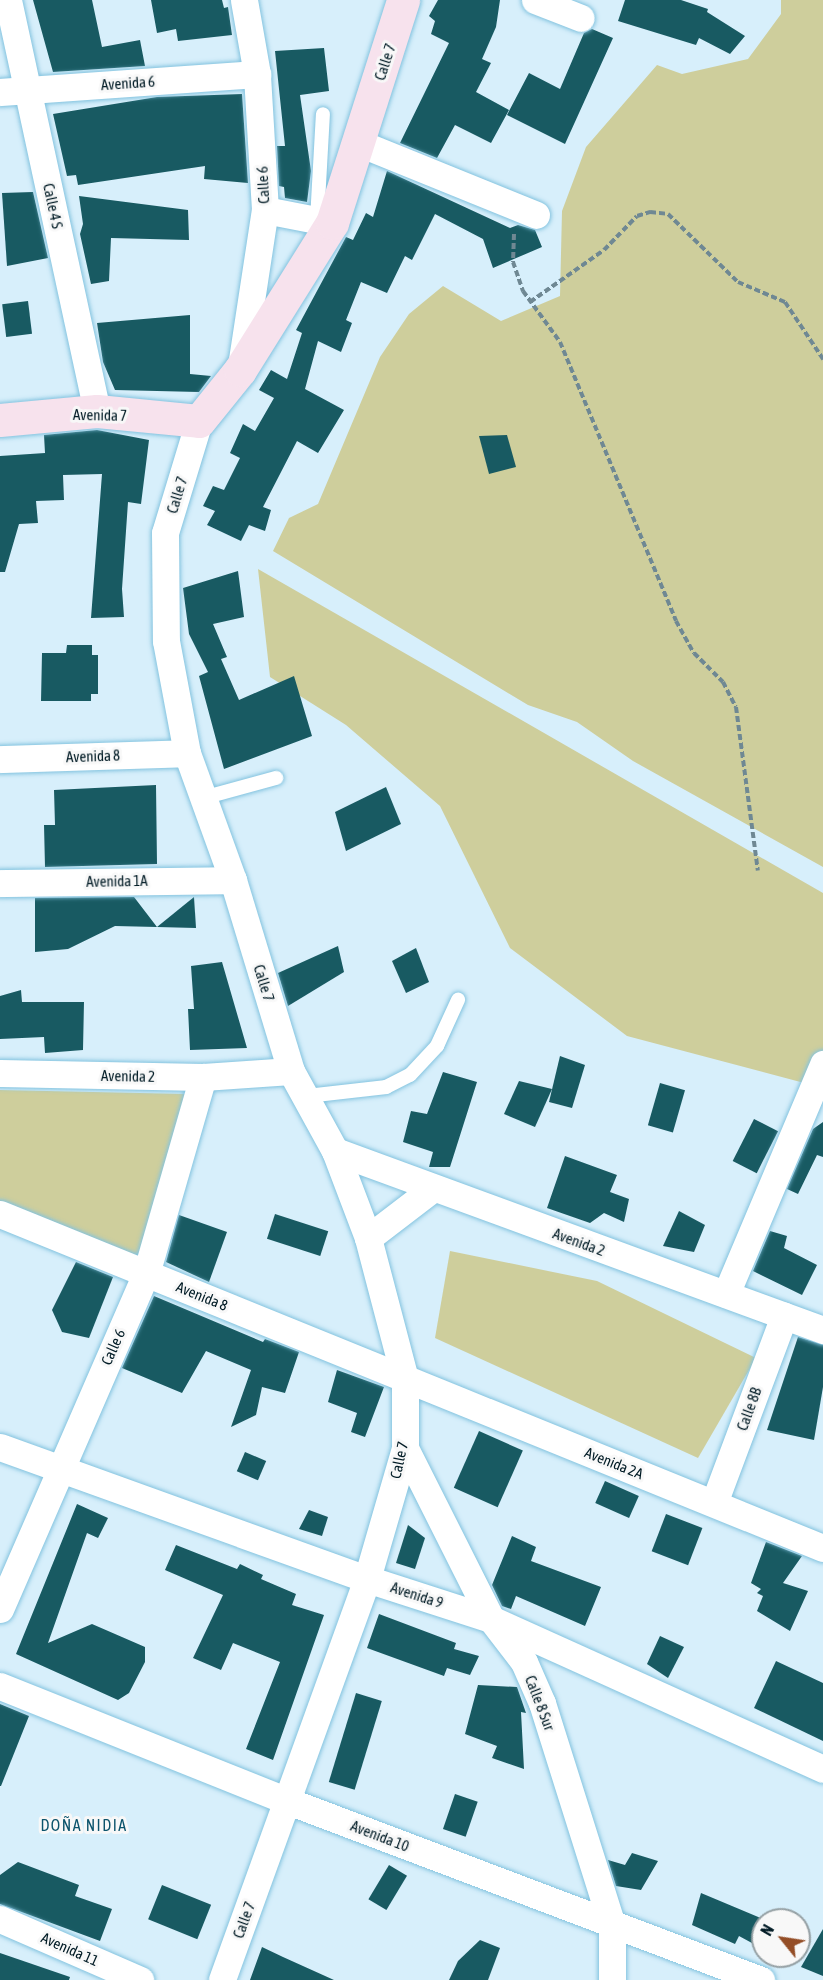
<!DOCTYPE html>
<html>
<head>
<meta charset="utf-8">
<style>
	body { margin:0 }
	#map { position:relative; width:823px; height:1980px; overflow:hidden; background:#d7effb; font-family:"Asap Condensed",sans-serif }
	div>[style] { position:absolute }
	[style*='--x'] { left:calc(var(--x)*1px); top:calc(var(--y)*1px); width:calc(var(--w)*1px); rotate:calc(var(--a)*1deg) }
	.green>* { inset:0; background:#cece9c }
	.building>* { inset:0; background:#185a62; transform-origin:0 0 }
	.path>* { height:4px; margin-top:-2px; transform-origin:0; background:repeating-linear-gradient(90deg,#6f8893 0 6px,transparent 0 9px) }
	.roads { filter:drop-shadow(0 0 2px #83c3df) drop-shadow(0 0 2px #83c3df) }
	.lane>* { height:14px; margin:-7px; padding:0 7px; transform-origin:7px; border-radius:7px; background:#fff }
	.street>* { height:27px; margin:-13.5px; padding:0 13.5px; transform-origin:13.5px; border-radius:13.5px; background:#fff }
	.secondary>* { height:33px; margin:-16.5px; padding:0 16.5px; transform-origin:16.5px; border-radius:16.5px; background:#f7e2ed }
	span { translate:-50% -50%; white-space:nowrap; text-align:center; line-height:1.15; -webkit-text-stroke:6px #f8f8f8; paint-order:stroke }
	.street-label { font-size:15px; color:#011b25 }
	.neighbourhood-label { font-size:16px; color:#0c546c; letter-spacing:1.5px }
	.north { position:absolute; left:751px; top:1908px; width:60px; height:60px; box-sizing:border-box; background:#f8f8f8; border:2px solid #95a0a4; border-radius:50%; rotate:300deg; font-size:16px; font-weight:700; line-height:24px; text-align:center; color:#011b25 }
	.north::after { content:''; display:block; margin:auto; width:21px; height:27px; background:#944e27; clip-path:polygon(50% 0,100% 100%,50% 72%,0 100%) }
</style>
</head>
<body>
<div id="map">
	<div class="green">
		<div style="clip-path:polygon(781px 0,823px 0,823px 867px,633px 761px,577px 722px,528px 705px,273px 551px,289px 518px,318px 504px,380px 357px,409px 314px,443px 286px,501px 321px,560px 296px,562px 211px,586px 147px,657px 65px,682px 74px,748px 59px,781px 14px)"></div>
		<div style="clip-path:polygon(258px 569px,823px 893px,823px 1088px,627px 1036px,510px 948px,440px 806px,346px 725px,270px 677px)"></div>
		<div style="clip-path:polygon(0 1090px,186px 1094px,140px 1266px,0 1208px)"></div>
		<div style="clip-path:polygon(450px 1251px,597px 1281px,756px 1358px,698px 1458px,435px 1338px)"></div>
	</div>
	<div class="building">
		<div style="clip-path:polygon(33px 0,92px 0,102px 47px,140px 40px,145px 66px,53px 72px)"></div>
		<div style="clip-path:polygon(151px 0,222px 0,224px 8px,228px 7px,232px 35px,178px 41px,176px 29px,157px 33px)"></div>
		<div style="clip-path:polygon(438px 0,500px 0,496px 27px,482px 59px,491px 63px,476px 92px,509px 110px,491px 143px,455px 125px,437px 158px,400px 143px,449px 43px,431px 34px,435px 21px,429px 16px)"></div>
		<div style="clip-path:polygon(625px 0,681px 0,708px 9px,707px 12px,745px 36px,730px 54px,699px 38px,696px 45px,618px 21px)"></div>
		<div style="clip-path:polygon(592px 29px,613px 38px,565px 144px,507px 115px,529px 73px,560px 89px,584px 33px)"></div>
		<div style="clip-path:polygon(324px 48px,329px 91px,300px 95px,311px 171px,307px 202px,285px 198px,284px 187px,279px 186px,277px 146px,285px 146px,275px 51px)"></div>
		<div style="clip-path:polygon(242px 94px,248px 183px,204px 179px,205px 166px,78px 185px,76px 175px,67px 176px,53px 114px,157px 97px)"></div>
		<div style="clip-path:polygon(387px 171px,510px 228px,518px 225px,535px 230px,542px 247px,493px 268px,483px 239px,435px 214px,412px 260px,405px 256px,387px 293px,361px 282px,346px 320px,352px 323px,341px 352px,318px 341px,305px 389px,344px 410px,318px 453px,297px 441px,263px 507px,271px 510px,265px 531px,249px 525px,241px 541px,207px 525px,215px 511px,203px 506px,213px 486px,224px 490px,240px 458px,230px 453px,243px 424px,255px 431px,274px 398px,259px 390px,271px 370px,287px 379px,302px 333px,296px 330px,346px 237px,353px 240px,366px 213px,373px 217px)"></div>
		<div style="clip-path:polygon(33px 192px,48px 258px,7px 266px,2px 193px)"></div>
		<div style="clip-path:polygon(79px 196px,188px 210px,189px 240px,111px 238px,109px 281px,91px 284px,80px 234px,83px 224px)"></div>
		<div style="left:28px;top:301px;width:33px;height:26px;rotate:83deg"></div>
		<div style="clip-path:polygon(190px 315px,190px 374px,211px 376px,199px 392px,115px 390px,103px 362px,97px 323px)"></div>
		<div style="clip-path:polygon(97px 430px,149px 440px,141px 504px,128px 502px,122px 589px,124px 617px,91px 618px,102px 474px,63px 475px,64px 500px,36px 501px,38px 523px,19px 524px,5px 572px,0 572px,0 456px,45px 453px,44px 435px)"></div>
		<div style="clip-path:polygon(507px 435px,516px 467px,489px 474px,479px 436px)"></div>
		<div style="clip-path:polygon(238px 571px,244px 617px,213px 624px,227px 657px,221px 659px,239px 700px,294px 676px,312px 736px,224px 769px,199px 676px,208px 672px,189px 634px,183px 588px)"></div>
		<div style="clip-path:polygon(67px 645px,92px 645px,92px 655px,98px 655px,98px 694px,91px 694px,91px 701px,41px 701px,42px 653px,66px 653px)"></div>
		<div style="clip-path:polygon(156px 785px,157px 864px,45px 867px,44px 825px,55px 825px,54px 790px)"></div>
		<div style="clip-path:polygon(386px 787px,401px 824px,346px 851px,335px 812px)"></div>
		<div style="clip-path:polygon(134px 897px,157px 927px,115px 926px,68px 949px,35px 952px,35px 898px)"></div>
		<div style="clip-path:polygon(194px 897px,196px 928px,157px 927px)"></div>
		<div style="clip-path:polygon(338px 946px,344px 972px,288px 1006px,278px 973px)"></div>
		<div style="clip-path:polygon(416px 948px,429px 982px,406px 993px,392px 961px)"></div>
		<div style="clip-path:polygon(222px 962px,247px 1048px,190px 1050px,188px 1009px,194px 1009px,191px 966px)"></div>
		<div style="clip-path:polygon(21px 990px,22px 1002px,84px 1002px,83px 1050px,45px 1053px,44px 1037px,0 1039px,0 996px)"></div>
		<div style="clip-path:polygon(560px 1056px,585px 1065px,572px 1108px,549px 1102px)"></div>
		<div style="clip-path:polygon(443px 1072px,477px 1082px,450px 1167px,429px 1167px,433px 1152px,403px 1142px,411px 1111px,427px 1114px)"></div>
		<div style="clip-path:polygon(519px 1081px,552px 1089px,535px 1127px,504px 1114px)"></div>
		<div style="left:660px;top:1083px;width:26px;height:44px;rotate:16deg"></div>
		<div style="left:754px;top:1119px;width:27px;height:47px;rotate:27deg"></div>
		<div style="clip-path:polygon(823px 1122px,823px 1157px,817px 1155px,798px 1194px,787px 1189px,813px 1129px)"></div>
		<div style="clip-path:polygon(565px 1156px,617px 1175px,610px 1192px,629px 1199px,624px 1222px,604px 1213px,590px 1223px,547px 1208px)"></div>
		<div style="clip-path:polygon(679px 1211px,705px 1225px,694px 1252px,663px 1246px)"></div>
		<div style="left:275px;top:1214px;width:56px;height:26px;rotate:18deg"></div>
		<div style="clip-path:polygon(179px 1215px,227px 1232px,209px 1282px,166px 1262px)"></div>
		<div style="clip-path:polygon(770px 1231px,787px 1236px,784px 1248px,817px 1265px,802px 1295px,753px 1271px)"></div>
		<div style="clip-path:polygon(76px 1262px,113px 1277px,89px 1338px,62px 1332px,52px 1310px)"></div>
		<div style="clip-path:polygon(154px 1296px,263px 1342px,265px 1339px,299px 1352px,285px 1393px,262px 1387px,256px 1415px,231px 1427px,251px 1370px,206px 1351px,182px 1393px,122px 1368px)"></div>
		<div style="clip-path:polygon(798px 1337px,823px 1345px,823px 1387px,814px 1440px,767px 1430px)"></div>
		<div style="clip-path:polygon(337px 1370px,384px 1387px,365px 1437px,351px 1432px,357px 1413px,328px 1402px)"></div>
		<div style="left:479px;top:1431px;width:48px;height:62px;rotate:24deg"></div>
		<div style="left:245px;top:1452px;width:23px;height:21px;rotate:23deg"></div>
		<div style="left:605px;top:1481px;width:37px;height:24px;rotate:24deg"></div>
		<div style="clip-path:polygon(77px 1504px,108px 1518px,98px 1538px,87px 1533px,48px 1643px,92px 1624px,145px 1647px,145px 1662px,129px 1693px,118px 1700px,16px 1654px)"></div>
		<div style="clip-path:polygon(309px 1510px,328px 1517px,322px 1536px,299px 1529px)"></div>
		<div style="left:666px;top:1514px;width:39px;height:40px;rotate:21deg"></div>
		<div style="clip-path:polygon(408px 1525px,425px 1538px,415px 1569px,396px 1563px)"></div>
		<div style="clip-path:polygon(512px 1536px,536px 1547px,531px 1561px,601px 1587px,585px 1626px,516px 1596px,511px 1609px,502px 1606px,492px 1585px)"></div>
		<div style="clip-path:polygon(766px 1542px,802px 1556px,783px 1583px,808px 1591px,790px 1631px,757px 1611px,763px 1596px,757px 1593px,761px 1589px,751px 1583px)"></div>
		<div style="clip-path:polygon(176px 1545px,237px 1569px,240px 1564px,263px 1575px,261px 1579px,296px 1594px,292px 1605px,324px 1615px,273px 1760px,246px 1749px,280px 1662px,233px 1643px,221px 1670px,193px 1658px,223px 1595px,165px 1570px)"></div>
		<div style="clip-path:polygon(379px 1614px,456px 1643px,454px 1649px,479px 1656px,470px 1675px,447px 1668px,444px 1676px,367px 1648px)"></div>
		<div style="clip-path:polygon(660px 1636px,684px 1647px,668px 1678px,647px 1664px)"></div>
		<div style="clip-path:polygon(776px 1661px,823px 1683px,823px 1741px,754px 1708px)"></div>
		<div style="clip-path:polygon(478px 1685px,517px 1687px,526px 1713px,521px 1712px,524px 1769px,492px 1758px,497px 1746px,465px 1734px)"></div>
		<div style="left:356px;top:1693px;width:27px;height:93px;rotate:17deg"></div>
		<div style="clip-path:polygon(0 1704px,29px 1716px,1px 1786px,0 1786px)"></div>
		<div style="left:455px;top:1794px;width:24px;height:37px;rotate:19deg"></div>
		<div style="clip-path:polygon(632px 1853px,658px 1861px,641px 1890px,616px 1886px,608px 1860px,625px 1865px)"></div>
		<div style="clip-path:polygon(18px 1862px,79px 1885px,75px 1896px,112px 1909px,100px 1941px,0 1904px,0 1875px)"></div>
		<div style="left:389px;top:1865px;width:21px;height:40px;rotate:31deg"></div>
		<div style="left:162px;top:1885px;width:53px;height:37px;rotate:22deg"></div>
		<div style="clip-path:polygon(701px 1893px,763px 1919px,763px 1949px,739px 1936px,735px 1944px,692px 1925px)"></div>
		<div style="clip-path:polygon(823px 1929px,823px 1976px,801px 1967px)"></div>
		<div style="clip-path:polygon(480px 1940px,500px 1948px,488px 1980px,449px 1980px,458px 1961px)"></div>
		<div style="clip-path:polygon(262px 1947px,283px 1957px,334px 1980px,250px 1980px)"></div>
		<div style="clip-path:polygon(0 1953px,70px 1977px,69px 1980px,0 1980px)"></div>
	</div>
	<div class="path">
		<div style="--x:514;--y:234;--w:28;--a:92"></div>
		<div style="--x:513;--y:262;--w:31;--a:71"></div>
		<div style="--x:523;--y:291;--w:63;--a:54"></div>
		<div style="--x:560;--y:342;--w:302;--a:67.4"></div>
		<div style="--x:676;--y:621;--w:37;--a:61"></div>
		<div style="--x:694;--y:653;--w:41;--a:45"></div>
		<div style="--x:723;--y:682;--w:28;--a:63"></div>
		<div style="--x:736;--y:707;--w:165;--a:82.4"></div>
		<div style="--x:530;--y:302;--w:90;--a:-35.1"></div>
		<div style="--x:604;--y:250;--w:47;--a:-45.9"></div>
		<div style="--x:637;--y:216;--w:14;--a:-17"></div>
		<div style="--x:650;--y:212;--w:18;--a:6"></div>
		<div style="--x:668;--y:214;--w:98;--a:44.2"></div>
		<div style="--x:738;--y:282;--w:51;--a:23.1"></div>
		<div style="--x:785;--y:302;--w:69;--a:56.3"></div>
	</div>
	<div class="roads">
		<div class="lane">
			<div style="--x:317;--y:220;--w:106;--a:-86.8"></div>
			<div style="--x:203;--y:798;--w:76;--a:-15.3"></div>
			<div style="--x:307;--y:1096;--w:80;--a:-6.5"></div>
			<div style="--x:386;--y:1087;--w:27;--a:-27"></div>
			<div style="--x:410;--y:1075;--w:40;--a:-47"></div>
			<div style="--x:437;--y:1046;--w:51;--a:-65.5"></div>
		</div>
		<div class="street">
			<div style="--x:8;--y:0;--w:421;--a:77.8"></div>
			<div style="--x:535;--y:0;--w:49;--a:21.4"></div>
			<div style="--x:0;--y:92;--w:258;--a:-4"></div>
			<div style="--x:359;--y:143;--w:191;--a:22.1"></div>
			<div style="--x:265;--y:210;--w:68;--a:11"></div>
			<div style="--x:241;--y:366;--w:158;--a:-81.3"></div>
			<div style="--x:265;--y:210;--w:136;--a:-93.4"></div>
			<div style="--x:257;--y:74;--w:75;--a:-100"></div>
			<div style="--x:199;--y:421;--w:117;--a:106.9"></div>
			<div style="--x:165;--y:533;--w:108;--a:89.5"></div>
			<div style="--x:166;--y:641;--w:114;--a:79.4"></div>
			<div style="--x:187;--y:753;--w:135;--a:70.1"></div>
			<div style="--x:233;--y:880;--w:200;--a:73.1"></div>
			<div style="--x:291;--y:1071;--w:91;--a:61.2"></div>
			<div style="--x:335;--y:1151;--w:93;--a:69.2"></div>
			<div style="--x:368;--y:1238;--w:146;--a:75.3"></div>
			<div style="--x:405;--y:1379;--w:69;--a:90"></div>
			<div style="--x:405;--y:1448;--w:136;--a:106.2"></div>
			<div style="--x:367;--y:1579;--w:426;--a:109.9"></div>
			<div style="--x:0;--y:759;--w:187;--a:-1.8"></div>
			<div style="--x:0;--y:883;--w:233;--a:-0.7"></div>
			<div style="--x:0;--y:1073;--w:203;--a:1.1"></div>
			<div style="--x:203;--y:1077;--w:88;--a:-3.9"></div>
			<div style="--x:335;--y:1151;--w:520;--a:20.14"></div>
			<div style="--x:0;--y:1214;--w:888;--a:22.09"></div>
			<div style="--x:368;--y:1238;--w:81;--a:-37.4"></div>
			<div style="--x:726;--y:1294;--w:250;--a:-67.1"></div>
			<div style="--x:0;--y:1447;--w:390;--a:19.8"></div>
			<div style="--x:367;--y:1579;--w:130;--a:17.9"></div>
			<div style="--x:491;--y:1619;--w:364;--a:24.3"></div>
			<div style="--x:405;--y:1448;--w:191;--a:63.3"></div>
			<div style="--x:491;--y:1619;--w:54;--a:52.5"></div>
			<div style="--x:524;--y:1662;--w:45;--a:66.3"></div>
			<div style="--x:542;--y:1703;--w:233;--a:72.5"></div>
			<div style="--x:612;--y:1925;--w:55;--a:90"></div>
			<div style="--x:714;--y:1503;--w:200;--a:-69.5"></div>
			<div style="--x:0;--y:1609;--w:365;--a:-66.5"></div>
			<div style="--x:146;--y:1274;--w:205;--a:-73.9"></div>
			<div style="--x:0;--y:1686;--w:310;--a:21.8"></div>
			<div style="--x:288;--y:1801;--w:506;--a:20.73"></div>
			<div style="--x:0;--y:1919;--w:153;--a:23.5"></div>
		</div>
		<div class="secondary">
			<div style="--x:0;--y:420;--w:97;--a:-5.3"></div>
			<div style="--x:97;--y:411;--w:102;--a:5.6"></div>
			<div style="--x:199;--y:421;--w:65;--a:-51.2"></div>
			<div style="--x:240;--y:370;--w:173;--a:-58"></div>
			<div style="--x:332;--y:223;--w:234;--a:-72.3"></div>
		</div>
	</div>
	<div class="street-label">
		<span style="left:385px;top:62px;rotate:-72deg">Calle 7</span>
		<span style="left:128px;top:83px;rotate:-4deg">Avenida 6</span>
		<span style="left:263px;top:185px;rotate:-93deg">Calle 6</span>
		<span style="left:53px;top:206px;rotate:78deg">Calle 4 S</span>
		<span style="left:100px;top:415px;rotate:1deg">Avenida 7</span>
		<span style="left:177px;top:495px;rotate:-73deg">Calle 7</span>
		<span style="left:93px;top:756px;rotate:-2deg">Avenida 8</span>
		<span style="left:117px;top:881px;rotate:-1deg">Avenida 1A</span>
		<span style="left:264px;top:983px;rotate:73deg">Calle 7</span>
		<span style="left:128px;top:1076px;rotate:1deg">Avenida 2</span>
		<span style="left:579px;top:1242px;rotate:20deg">Avenida 2</span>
		<span style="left:202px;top:1296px;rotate:22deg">Avenida 8</span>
		<span style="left:113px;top:1347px;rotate:-66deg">Calle 6</span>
		<span style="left:749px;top:1409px;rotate:-70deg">Calle 8B</span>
		<span style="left:399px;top:1460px;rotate:-78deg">Calle 7</span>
		<span style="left:614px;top:1463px;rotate:22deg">Avenida 2A</span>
		<span style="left:417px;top:1595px;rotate:18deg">Avenida 9</span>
		<span style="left:540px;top:1703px;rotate:69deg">Calle 8 Sur</span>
		<span style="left:380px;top:1836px;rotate:21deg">Avenida 10</span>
		<span style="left:244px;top:1920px;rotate:-70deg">Calle 7</span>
		<span style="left:70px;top:1949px;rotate:24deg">Avenida 11</span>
	</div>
	<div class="neighbourhood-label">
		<span style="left:84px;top:1825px">DOÑA NIDIA</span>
	</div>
	<div class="north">N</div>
</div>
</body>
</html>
